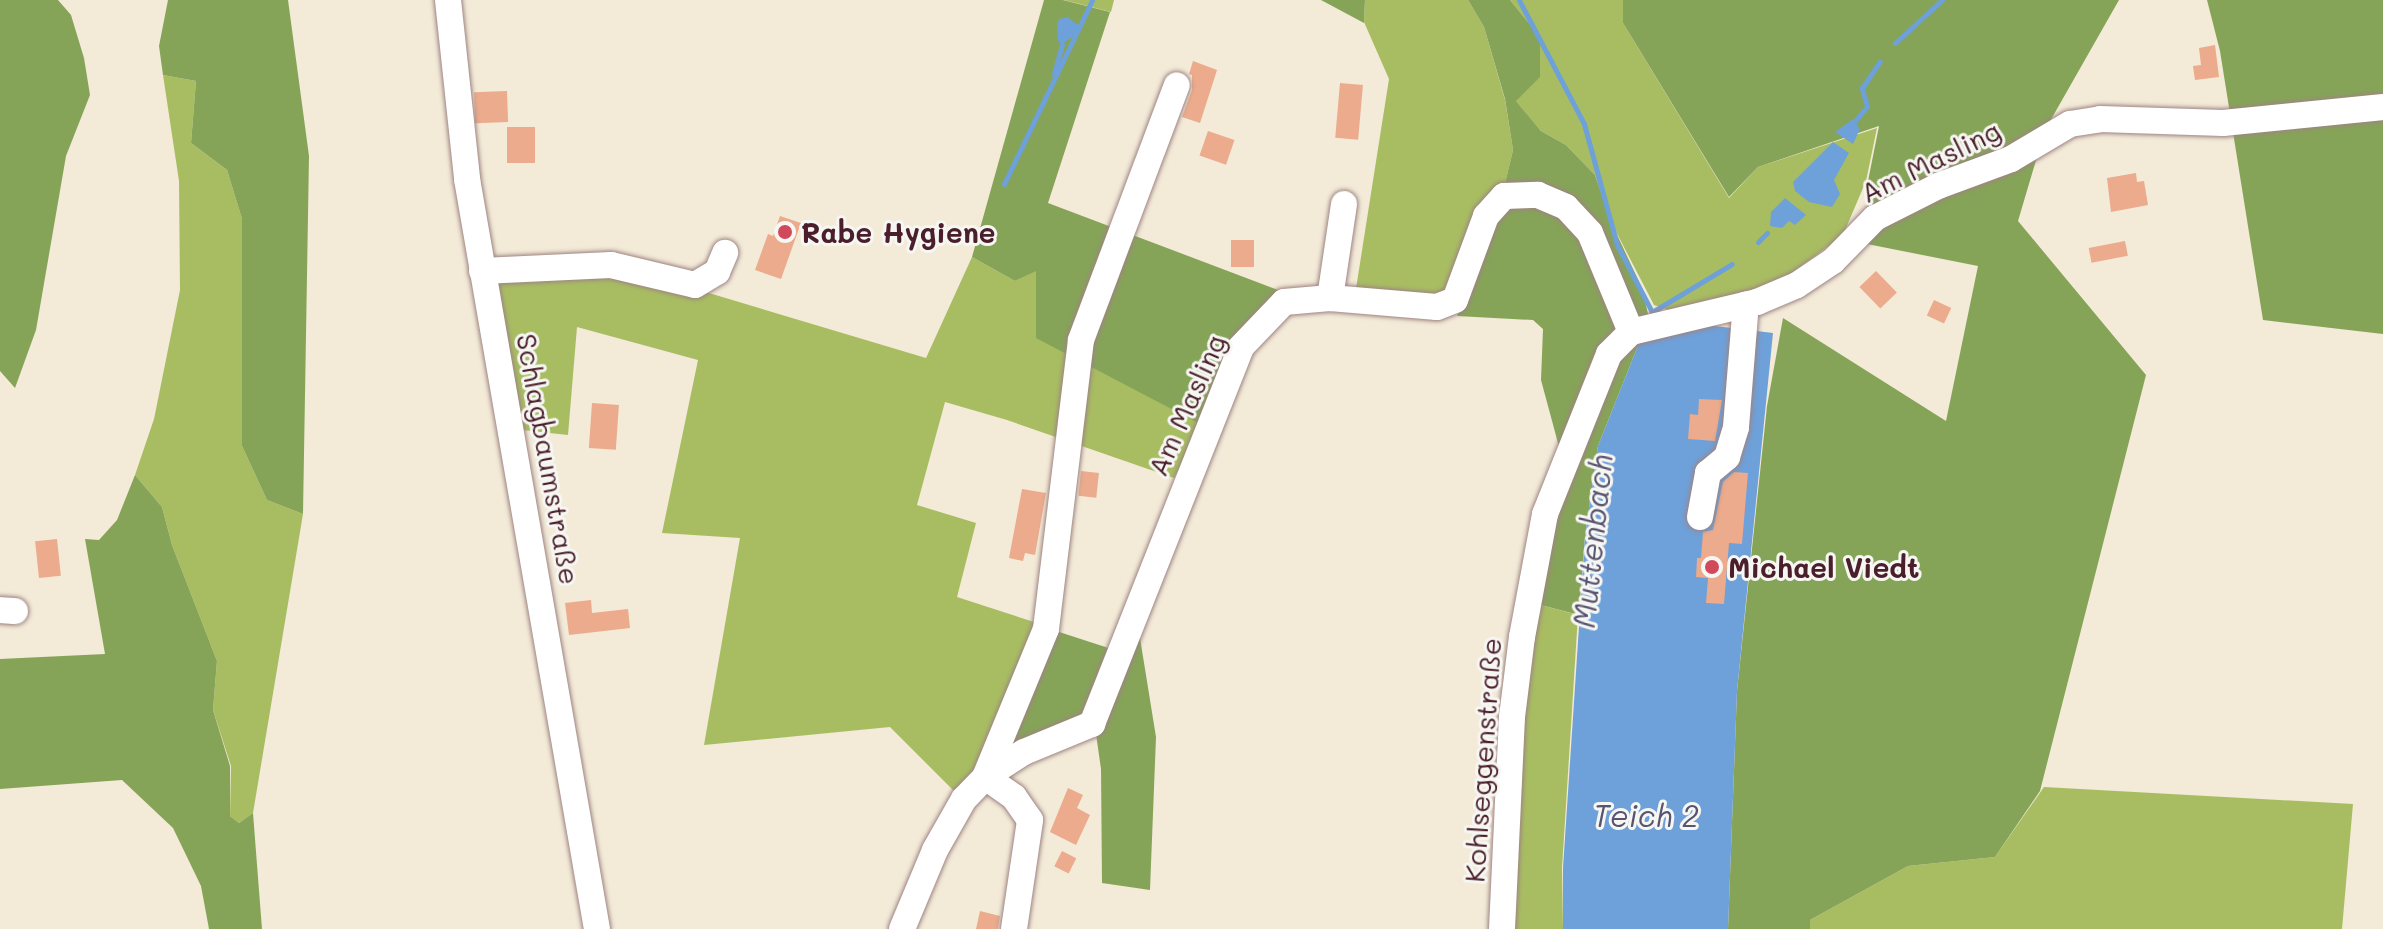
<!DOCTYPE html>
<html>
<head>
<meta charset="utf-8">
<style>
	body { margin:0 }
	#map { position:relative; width:2383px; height:929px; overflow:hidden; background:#f3ead8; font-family:Mali,sans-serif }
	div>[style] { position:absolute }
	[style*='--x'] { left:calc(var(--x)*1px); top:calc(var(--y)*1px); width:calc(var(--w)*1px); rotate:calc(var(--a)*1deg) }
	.green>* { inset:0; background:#a8bd62 }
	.forest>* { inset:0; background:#86a458 }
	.water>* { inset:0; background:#6ea0d9 }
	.stream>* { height:5px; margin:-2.5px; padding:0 2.5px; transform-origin:2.5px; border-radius:2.5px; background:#6ea0d9 }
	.building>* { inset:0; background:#ebab8c; transform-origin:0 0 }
	.roads { filter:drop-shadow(0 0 2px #9e8482) drop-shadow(0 0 2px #9e8482) }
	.minor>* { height:26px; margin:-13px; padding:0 13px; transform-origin:13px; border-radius:13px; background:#fff }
	.dots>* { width:22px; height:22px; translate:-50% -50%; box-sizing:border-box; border:4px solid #f6f6f2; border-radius:50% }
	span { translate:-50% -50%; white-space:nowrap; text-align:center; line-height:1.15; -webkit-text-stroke:6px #f6f6f2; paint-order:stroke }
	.street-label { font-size:28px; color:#4a1f2b }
	.poi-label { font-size:28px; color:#4a1f2b; font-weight:700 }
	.left { translate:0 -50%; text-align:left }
	.water-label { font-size:30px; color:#585371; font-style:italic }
</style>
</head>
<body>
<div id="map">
	<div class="green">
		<div style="clip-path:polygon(1064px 0,1114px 0,1111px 12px)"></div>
		<div style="clip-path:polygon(1365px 0,1468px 0,1484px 27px,1505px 100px,1513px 150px,1502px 196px,1441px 300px,1355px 295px,1389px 79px,1364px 22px)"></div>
		<div style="clip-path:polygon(1510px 0,1623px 0,1623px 23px,1729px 198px,1758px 167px,1877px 128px,1866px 181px,1843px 235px,1779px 283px,1683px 315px,1654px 305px,1611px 222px,1595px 175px,1566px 145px,1541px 131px,1515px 100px,1540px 37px)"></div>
		<div style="clip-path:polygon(163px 75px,196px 81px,191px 143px,227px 170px,242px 219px,242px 446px,267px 500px,303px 514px,253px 813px,239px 823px,230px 816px,231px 766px,213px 710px,217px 661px,172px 545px,162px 507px,135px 475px,154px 419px,180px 290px,179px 181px)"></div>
		<div style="clip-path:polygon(972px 257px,1015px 281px,1036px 270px,1202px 425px,1174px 478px,1007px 420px,945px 402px,917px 505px,976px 523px,957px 597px,1034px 622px,1006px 721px,959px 796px,890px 727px,704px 745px,740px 538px,662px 533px,698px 360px,577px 327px,568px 435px,513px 429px,493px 284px,611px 270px,709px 293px,926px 358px)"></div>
		<div style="clip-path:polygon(1537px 604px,1578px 615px,1562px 868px,1563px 929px,1508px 929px,1515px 774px)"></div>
		<div style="clip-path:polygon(2044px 787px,2353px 804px,2342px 929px,1810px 929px,1810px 920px,1908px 866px,1995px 857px)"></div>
	</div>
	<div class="forest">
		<div style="clip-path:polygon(0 0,58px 0,71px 15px,84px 58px,90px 95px,66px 156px,36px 330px,15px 388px,0 371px)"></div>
		<div style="clip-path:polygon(168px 0,288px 0,309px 156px,303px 514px,267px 500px,242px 446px,242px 219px,227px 170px,191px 143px,196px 81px,163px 75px,159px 46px)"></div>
		<div style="clip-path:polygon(1044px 0,1063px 0,1110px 12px,1048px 203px,1294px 296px,1280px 299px,1202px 425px,1036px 338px,1036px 271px,1015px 281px,972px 257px)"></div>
		<div style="clip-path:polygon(1321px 0,1365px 0,1364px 23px)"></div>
		<div style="clip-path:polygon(1468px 0,1510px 0,1540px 37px,1540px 77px,1516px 101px,1541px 131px,1566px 145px,1595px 175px,1611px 222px,1642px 288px,1649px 318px,1598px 446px,1585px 536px,1579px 615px,1537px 604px,1562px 458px,1541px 380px,1543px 329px,1533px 320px,1457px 316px,1502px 196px,1513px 150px,1505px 99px,1484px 27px)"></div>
		<div style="clip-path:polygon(1623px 0,2119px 0,2045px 130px,2018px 221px,2146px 375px,2040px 791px,1995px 857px,1908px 866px,1810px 920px,1810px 929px,1728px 929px,1737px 691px,1767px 406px,1783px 318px,1946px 421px,1978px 266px,1867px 244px,1868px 181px,1879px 126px,1758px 167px,1729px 197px,1623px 23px)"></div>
		<div style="clip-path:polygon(2207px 0,2383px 0,2383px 334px,2263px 320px,2220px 51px)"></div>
		<div style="clip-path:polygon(135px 475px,162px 507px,172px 545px,217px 661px,213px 710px,230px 766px,230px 816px,239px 823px,253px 813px,262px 929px,209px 929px,201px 886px,173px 828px,122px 780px,0 789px,0 659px,105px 654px,85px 539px,99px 540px,117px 520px)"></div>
		<div style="clip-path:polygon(1050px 629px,1130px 655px,1140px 638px,1156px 737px,1150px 890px,1102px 883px,1101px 769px,1094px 720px,1001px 758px)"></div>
	</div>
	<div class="water">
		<div style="clip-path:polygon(1068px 17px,1079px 26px,1075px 35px,1062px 44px,1058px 41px,1057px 25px,1059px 19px)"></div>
		<div style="clip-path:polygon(1853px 119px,1860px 129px,1853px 144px,1835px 132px)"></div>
		<div style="clip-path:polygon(1833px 142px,1849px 153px,1834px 180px,1840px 194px,1832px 207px,1809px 202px,1795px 191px,1793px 182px)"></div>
		<div style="clip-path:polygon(1785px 198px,1806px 215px,1795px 225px,1789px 221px,1782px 228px,1770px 226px,1771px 212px)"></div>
		<div style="clip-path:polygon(1649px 318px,1773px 333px,1737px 691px,1728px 929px,1563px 929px,1563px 868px,1585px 536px,1598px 446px)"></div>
	</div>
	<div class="stream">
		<div style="--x:1519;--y:0;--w:140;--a:62.3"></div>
		<div style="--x:1584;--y:124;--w:125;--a:74.7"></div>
		<div style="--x:1617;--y:245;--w:76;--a:62.4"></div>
		<div style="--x:1652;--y:312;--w:93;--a:-31"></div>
		<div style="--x:1895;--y:43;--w:64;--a:-42.5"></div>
		<div style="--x:1054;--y:74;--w:31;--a:-75"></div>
		<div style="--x:1855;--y:121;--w:19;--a:-51"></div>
		<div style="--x:1867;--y:106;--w:19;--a:-106"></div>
		<div style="--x:1862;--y:88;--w:32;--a:-56"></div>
		<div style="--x:1004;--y:184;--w:204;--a:-64.4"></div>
		<div style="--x:1758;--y:242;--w:13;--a:-45"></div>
	</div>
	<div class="building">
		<div style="clip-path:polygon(2215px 45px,2219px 77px,2195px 80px,2193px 66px,2201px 65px,2199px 48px)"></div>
		<div style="clip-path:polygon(1193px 61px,1217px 70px,1200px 123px,1182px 117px,1192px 90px,1192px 75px,1189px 74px)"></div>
		<div style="left:1340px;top:83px;width:23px;height:55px;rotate:5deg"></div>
		<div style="left:507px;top:91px;width:31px;height:33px;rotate:88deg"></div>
		<div style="left:507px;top:127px;width:28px;height:36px"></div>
		<div style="left:1208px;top:131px;width:28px;height:26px;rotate:19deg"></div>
		<div style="clip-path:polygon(2136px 173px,2137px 182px,2144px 181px,2148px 205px,2111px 212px,2107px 178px)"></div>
		<div style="clip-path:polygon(780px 216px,801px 223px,781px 279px,755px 270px,768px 234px,773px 236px)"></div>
		<div style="left:1231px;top:240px;width:23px;height:27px"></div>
		<div style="left:2125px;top:241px;width:15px;height:37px;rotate:79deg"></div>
		<div style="left:1876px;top:271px;width:30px;height:23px;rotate:46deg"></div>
		<div style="left:1934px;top:300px;width:19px;height:17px;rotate:25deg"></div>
		<div style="clip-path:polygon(1699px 399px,1722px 400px,1715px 441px,1688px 439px,1690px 414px,1698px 415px)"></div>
		<div style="left:592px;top:403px;width:27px;height:45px;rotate:4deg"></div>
		<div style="left:1081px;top:471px;width:18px;height:25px;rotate:6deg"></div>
		<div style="clip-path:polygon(1734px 472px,1748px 473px,1742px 544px,1729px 543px,1724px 604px,1706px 603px,1708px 578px,1696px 577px,1697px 558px,1701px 558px,1703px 532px,1713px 530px,1723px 482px)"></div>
		<div style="clip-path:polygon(1022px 489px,1046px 493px,1035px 555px,1025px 553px,1023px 561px,1009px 558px)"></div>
		<div style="left:57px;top:539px;width:37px;height:22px;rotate:84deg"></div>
		<div style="clip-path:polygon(591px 600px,592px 613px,628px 609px,630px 628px,569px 635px,565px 603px)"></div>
		<div style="clip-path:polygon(1068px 788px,1083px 795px,1077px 808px,1090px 815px,1076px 845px,1050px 832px)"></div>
		<div style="left:1062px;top:851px;width:16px;height:17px;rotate:27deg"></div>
		<div style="clip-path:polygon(980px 911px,1000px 916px,998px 929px,976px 929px)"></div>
	</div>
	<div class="roads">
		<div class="minor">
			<div style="--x:448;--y:0;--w:180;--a:83.9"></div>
			<div style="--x:467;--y:179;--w:761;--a:80.17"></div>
			<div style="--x:482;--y:271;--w:129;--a:-2.7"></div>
			<div style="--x:611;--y:265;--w:86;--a:13.4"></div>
			<div style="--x:695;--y:285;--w:26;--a:-31"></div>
			<div style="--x:717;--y:272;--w:21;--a:-67"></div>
			<div style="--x:1330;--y:298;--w:95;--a:-81.5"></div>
			<div style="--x:1700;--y:517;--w:45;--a:-79.7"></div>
			<div style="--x:1708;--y:473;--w:25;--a:-40"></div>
			<div style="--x:1727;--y:457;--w:31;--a:-73"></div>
			<div style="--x:1736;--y:427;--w:123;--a:-85.4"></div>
			<div style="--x:0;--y:610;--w:15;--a:4"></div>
			<div style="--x:902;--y:929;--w:86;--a:-67.3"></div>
			<div style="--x:935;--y:850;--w:59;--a:-60.4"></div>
			<div style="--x:964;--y:799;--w:30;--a:-46"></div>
			<div style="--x:985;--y:777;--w:46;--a:-32.7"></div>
			<div style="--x:1024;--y:752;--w:74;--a:-22.4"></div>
			<div style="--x:1092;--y:724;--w:405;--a:-68.4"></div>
			<div style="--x:1241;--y:347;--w:62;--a:-46.3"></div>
			<div style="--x:1284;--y:302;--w:46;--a:-5"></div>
			<div style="--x:1330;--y:298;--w:107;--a:4.8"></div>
			<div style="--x:1437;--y:307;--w:19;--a:-21"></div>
			<div style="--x:1455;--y:300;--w:90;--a:-69.7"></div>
			<div style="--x:1486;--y:216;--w:27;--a:-48"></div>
			<div style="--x:1504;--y:196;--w:34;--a:-2"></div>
			<div style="--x:1538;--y:195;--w:30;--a:23"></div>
			<div style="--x:1566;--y:207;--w:35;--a:47"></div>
			<div style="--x:1590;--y:233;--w:107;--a:67.5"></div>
			<div style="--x:1014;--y:929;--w:110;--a:-81.6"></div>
			<div style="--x:1030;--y:820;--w:28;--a:-125"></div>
			<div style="--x:1014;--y:797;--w:35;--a:-145"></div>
			<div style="--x:985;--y:777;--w:160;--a:-67.6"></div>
			<div style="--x:1046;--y:629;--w:291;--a:-83.1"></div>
			<div style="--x:1081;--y:340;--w:272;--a:-69.4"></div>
			<div style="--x:1502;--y:929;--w:212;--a:-87.3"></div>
			<div style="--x:1512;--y:717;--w:81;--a:-82.9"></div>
			<div style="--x:1522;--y:637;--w:125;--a:-79.4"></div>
			<div style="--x:1545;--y:514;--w:172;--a:-68.2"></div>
			<div style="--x:1609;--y:354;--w:31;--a:-45"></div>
			<div style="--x:1631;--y:332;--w:130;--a:-13.4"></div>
			<div style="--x:1757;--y:302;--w:43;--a:-23"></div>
			<div style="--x:1797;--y:285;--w:43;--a:-33.7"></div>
			<div style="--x:1833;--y:261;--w:60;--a:-45.7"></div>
			<div style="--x:1875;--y:218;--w:71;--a:-26.9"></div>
			<div style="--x:1938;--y:186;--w:78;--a:-20.3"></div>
			<div style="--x:2011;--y:159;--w:69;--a:-30.7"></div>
			<div style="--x:2070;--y:124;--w:30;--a:-9"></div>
			<div style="--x:2100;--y:119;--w:123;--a:1.9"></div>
			<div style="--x:2223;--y:123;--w:161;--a:-5.7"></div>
		</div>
	</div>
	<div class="dots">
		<div style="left:785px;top:232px;background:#d1495b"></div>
		<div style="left:1712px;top:567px;background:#d1495b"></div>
	</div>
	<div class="street-label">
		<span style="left:1930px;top:161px;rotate:-26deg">Am Masling</span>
		<span style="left:1186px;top:405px;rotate:-66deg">Am Masling</span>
		<span style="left:549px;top:459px;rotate:80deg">Schlagbaumstraße</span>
		<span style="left:1482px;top:760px;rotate:-86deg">Kohlseggenstraße</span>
	</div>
	<div class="poi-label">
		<span class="left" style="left:801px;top:232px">Rabe Hygiene</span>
		<span class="left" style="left:1728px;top:567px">Michael Viedt</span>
	</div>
	<div class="water-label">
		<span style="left:1592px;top:541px;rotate:-84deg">Muttenbach</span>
		<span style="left:1646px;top:815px">Teich 2</span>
	</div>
</div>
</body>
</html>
